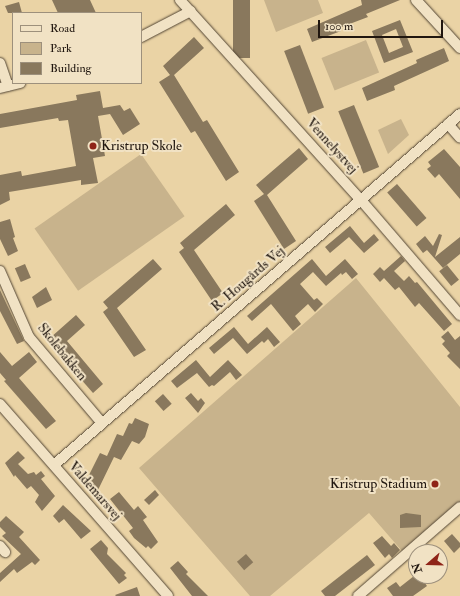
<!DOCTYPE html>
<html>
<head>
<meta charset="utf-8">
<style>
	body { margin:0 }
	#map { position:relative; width:460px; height:596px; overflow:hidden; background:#ead3a5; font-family:"IM FELL Double Pica",serif }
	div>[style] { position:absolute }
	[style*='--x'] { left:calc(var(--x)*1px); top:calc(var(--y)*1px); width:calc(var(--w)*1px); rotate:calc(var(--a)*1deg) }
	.green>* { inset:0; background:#c8b38c; transform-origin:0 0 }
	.building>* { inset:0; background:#89785d; transform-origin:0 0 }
	.roads { filter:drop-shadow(0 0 1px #524534) drop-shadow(0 0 1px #524534) }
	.minor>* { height:10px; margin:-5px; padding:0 5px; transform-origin:5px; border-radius:5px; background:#f1e2c4 }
	.dots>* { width:11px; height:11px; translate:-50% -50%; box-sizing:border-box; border:2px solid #f1e2c4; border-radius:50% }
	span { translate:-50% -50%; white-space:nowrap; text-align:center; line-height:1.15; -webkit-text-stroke:4px #f1e2c4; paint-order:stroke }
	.poi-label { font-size:14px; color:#20160f }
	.left { translate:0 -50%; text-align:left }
	.right { translate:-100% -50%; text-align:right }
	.street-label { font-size:14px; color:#20160f }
	.legend { position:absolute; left:12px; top:12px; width:130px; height:72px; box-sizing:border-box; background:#f1e2c4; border:1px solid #9d907c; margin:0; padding:5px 7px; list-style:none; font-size:12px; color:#20160f }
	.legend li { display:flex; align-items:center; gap:8px; height:20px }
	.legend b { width:20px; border:1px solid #9d907c }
	.north { position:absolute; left:408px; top:544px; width:40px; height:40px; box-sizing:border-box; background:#f1e2c4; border:1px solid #9d907c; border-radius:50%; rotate:250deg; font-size:11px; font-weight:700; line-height:16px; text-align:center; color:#20160f }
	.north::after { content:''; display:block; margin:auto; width:14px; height:18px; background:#8f2418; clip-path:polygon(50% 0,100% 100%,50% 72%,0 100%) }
	.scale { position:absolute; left:318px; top:20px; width:125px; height:18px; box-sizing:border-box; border:2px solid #20160f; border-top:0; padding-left:5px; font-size:12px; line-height:14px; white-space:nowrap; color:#20160f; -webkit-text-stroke:3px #f1e2c4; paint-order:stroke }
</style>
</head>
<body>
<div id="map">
	<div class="green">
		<div style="clip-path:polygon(264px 0,318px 0,323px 13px,276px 32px)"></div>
		<div style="left:366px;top:40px;width:35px;height:48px;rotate:68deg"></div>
		<div style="clip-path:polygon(401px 119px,409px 135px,388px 154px,378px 130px)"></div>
		<div style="left:141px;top:154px;width:76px;height:130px;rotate:55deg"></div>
		<div style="clip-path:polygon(356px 278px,460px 407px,460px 502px,402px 551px,369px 513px,270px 596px,250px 596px,139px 468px)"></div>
	</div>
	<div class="building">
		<div style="clip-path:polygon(52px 0,90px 0,96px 13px,58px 13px)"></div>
		<div style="left:233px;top:0;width:17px;height:58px"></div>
		<div style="clip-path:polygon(361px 0,400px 0,366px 14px,368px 17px,339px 28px,341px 31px,312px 42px,307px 29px,362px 5px)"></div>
		<div style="clip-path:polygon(19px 2px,22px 13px,8px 13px,5px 6px)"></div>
		<div style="clip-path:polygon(evenodd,400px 20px,413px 52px,384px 63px,372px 31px,400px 20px,396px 29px,403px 47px,389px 53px,382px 35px,396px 29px)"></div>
		<div style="clip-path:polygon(194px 37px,204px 48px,174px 75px,203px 122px,207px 120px,239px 172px,226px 181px,195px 131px,191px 133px,159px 82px,170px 75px,163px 66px)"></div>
		<div style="left:300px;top:45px;width:67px;height:17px;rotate:69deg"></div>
		<div style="clip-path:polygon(444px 48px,449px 61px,394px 86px,395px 90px,367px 101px,362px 88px,417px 63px,416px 60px)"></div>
		<div style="clip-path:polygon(100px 91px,103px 108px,120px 105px,124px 111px,130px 108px,140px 124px,123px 135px,110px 114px,98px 116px,105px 156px,93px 158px,98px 183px,81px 185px,81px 180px,9px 192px,10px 200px,0 205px,0 175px,21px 171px,22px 176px,76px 166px,68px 120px,59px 121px,58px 118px,0 128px,0 114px,77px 100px,76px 95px)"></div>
		<div style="left:354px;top:105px;width:67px;height:17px;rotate:68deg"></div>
		<div style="clip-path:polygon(299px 148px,308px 159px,267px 195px,296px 241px,284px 249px,254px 201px,264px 194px,256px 185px)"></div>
		<div style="clip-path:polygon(444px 149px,460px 167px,460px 199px,439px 174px,435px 178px,427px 169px,431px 166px,428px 162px)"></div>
		<div style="left:397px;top:184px;width:45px;height:13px;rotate:49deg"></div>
		<div style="clip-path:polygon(226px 204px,235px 215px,194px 250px,223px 293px,212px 301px,179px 252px,184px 248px,180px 243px)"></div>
		<div style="clip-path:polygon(10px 219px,15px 237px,13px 238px,18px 251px,8px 256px,0 239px,0 222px)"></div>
		<div style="clip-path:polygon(350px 226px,364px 243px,374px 234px,379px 240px,364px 253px,349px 237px,330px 253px,325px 247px)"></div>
		<div style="clip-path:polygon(439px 234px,442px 235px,435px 257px,460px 237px,460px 254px,443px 268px,427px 250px,423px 253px,416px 244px,425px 236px,433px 246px)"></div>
		<div style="clip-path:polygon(401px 256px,405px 261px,394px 271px,404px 281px,409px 276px,415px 283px,417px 282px,452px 324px,444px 331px,419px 303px,415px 307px,399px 287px,395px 290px,384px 278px,380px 282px,373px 274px,380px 267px,384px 271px)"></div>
		<div style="clip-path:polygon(153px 259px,162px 269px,117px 308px,146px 350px,134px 357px,103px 312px,108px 308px,103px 302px)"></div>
		<div style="clip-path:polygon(312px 259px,326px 276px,345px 259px,358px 274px,352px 279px,346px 272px,342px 275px,341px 273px,326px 286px,313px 272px,300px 284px,314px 300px,317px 298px,323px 304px,315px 312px,308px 304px,295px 316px,301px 324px,293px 331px,271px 304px,252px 321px,247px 316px)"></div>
		<div style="left:25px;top:264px;width:15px;height:11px;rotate:67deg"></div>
		<div style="left:447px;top:265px;width:19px;height:10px;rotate:51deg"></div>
		<div style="clip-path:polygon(46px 287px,52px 300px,37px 308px,32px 297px)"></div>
		<div style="clip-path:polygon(0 290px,24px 341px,17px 344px,0 311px)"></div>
		<div style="clip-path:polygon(76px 315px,85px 325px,67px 341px,103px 384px,93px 393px,51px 345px,53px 343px,50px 338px)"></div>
		<div style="clip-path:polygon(234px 327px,248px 344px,267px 327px,280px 342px,274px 347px,268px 339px,264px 343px,262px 341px,247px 354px,233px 338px,214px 354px,209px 348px)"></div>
		<div style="clip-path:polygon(448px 331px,455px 340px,460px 336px,460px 369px,447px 356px,450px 353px,442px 344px,445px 341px,441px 337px)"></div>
		<div style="clip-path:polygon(0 352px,12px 366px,29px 352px,37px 362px,19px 378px,56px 421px,46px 429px,4px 381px,6px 380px,0 373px)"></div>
		<div style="clip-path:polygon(196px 360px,210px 377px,228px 360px,242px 375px,236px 380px,230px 372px,214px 386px,212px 385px,209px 387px,197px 373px,177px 388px,171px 381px)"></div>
		<div style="clip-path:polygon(191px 393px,198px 401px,201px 398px,205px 403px,198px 413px,185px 398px)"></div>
		<div style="left:163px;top:394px;width:13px;height:11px;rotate:48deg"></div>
		<div style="clip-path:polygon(135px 418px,149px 424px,145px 437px,139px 444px,132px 441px,121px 460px,114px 457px,98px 490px,89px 486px,90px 483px,86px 481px,100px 453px,107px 456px,117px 434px,123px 436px,129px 423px,132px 424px)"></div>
		<div style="clip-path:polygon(18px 451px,25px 458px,18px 464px,28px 474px,34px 472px,36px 475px,41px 471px,45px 476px,41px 479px,55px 496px,42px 511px,35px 502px,39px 495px,31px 486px,27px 489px,15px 475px,14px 477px,5px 463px)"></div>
		<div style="clip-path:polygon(155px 490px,159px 495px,149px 505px,144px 500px)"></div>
		<div style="clip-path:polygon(119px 492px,134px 510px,138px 506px,147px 517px,143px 520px,158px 542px,151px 549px,148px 546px,146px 548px,134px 538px,129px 531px,133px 528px,110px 499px)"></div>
		<div style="clip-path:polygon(63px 505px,91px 531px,81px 539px,64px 519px,59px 523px,53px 516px)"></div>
		<div style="clip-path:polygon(406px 513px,421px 515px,421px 527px,400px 528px,400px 515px)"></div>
		<div style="clip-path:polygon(6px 516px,24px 532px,19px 537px,40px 560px,35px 565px,32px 562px,17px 573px,14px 569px,0 582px,0 573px,21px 554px,2px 536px,6px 533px,0 527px,0 522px)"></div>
		<div style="clip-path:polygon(452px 534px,460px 543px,460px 547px,454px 553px,444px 541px)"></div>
		<div style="clip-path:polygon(382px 536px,391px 546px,394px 543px,400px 550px,392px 558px,389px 554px,385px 558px,373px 543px)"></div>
		<div style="clip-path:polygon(101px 540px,108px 548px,107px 554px,126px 573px,124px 575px,127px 578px,119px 584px,90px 549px)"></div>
		<div style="left:246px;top:554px;width:11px;height:12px;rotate:49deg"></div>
		<div style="clip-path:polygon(367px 555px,375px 565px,335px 596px,325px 596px,321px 591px)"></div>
		<div style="clip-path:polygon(178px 561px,188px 572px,186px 574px,208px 596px,192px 596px,170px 568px)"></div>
		<div style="clip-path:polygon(414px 576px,420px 576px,427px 586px,413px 596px,393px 596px,387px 588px,396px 582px,400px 587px)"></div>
		<div style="clip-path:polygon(137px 587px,140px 596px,116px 596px,115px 595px)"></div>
	</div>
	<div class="roads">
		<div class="minor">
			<div style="--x:180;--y:0;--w:270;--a:47.9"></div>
			<div style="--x:361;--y:200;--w:152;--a:49.3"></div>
			<div style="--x:416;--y:0;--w:65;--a:47.5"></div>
			<div style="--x:141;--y:37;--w:56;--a:-27.5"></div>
			<div style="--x:0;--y:63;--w:24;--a:71"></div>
			<div style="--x:0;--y:88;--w:21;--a:-14"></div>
			<div style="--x:448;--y:124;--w:18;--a:49"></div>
			<div style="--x:0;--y:271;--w:72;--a:66.3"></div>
			<div style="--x:29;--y:337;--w:113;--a:49.7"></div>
			<div style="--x:0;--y:404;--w:255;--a:48.8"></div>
			<div style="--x:54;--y:465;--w:537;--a:-40.84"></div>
			<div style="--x:0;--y:546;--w:8;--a:50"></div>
			<div style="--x:358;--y:596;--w:135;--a:-41.1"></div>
		</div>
	</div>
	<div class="dots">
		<div style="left:93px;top:146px;background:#8f2418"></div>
		<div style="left:435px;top:484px;background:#8f2418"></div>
	</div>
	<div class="poi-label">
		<span class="left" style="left:101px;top:146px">Kristrup Skole</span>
		<span class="right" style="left:427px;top:484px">Kristrup Stadium</span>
	</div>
	<div class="street-label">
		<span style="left:332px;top:146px;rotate:48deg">Vennelystvej</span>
		<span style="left:248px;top:279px;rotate:-41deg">R. Hougårds Vej</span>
		<span style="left:62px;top:352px;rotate:51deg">Skolebakken</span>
		<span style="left:95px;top:491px;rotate:49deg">Valdemarsvej</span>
	</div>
	<ul class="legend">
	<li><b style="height:5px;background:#f1e2c4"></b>Road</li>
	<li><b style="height:11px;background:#c8b38c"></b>Park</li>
	<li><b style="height:11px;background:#89785d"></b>Building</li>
	</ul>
	<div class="north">N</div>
	<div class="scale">100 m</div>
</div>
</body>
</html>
